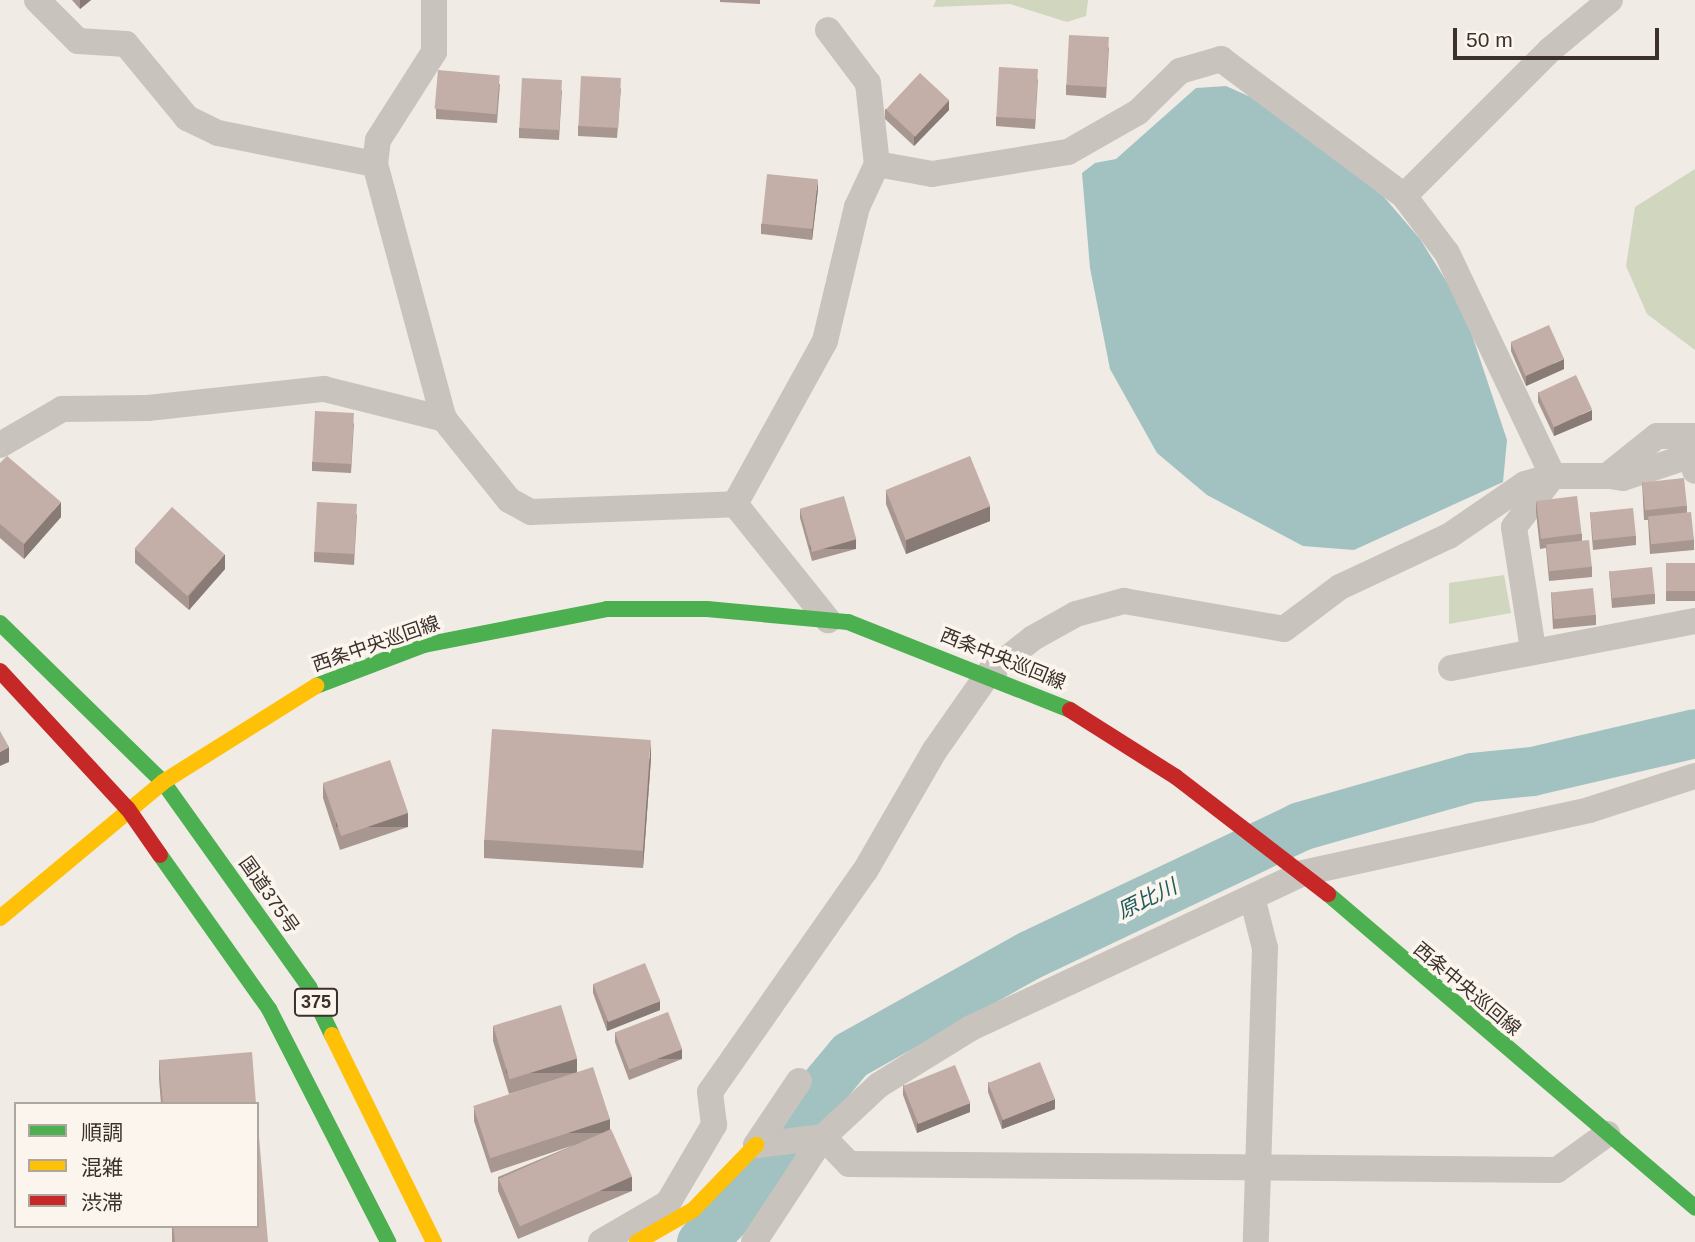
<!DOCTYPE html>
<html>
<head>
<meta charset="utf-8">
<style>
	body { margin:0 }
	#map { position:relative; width:1695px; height:1242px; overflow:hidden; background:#f0ebe5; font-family:Helvetica,"Noto Sans JP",sans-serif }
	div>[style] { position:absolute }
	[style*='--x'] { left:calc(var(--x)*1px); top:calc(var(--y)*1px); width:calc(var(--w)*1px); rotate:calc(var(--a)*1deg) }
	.green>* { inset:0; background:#d1d6bf }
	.water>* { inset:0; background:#a1c2c1 }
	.river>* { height:49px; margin:-24.5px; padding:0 24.5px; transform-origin:24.5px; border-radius:24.5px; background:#a1c2c1 }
	.street>* { height:26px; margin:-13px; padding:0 13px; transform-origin:13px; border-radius:13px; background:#c9c3be }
	.fast>* { height:16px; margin:-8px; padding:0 8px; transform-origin:8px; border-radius:8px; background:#4caf50 }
	.slow>* { height:16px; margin:-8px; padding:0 8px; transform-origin:8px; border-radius:8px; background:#ffc107 }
	.jam>* { height:16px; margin:-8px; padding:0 8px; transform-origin:8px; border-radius:8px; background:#c62828 }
	.wall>* { inset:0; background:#a89690; transform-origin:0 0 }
	.shaded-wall>* { inset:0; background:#887a75; transform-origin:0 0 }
	.building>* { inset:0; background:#c3afa7; transform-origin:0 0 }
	span { translate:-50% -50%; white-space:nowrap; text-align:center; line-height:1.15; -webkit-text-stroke:7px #fbf5ee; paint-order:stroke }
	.shield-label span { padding:2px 5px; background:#fbf5ee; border:2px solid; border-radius:5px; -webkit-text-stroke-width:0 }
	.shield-label { font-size:18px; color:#3b302b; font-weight:700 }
	.street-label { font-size:19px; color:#3b302b }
	.water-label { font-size:21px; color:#1f5a5e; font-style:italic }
	.legend { position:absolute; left:14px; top:1102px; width:245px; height:126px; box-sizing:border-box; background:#fbf5ee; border:2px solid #aea6a0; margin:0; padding:9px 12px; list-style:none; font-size:21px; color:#3b302b }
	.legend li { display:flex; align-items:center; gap:14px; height:35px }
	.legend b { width:35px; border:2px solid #aea6a0 }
	.scale { position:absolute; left:1453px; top:28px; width:206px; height:32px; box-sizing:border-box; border:4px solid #3b302b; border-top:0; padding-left:9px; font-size:21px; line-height:24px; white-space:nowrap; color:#3b302b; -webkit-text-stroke:5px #fbf5ee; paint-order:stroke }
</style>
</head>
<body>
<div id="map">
	<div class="green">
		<div style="clip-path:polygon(936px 0,1088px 0,1086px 16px,1067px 22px,1010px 4px,933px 7px)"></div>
		<div style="clip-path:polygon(1695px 169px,1695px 350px,1647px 314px,1626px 266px,1635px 207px)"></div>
		<div style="clip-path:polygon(1504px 575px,1511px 613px,1449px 624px,1449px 583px)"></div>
	</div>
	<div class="water">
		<div style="clip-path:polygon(1226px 86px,1264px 103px,1384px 197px,1420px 239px,1463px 308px,1507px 440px,1503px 482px,1354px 550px,1303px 546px,1207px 495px,1157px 453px,1110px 369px,1090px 268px,1082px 173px,1095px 163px,1116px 159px,1196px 88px)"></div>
	</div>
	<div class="river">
		<div style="--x:701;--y:1242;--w:100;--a:-45.8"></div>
		<div style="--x:771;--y:1170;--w:78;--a:-59.8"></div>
		<div style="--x:810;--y:1103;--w:62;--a:-50.2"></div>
		<div style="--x:850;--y:1055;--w:207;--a:-29.2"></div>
		<div style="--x:1031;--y:954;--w:298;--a:-25.4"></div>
		<div style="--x:1300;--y:826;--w:179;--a:-15.9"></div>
		<div style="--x:1472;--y:777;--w:60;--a:-5.7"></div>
		<div style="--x:1532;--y:771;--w:167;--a:-13.1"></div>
	</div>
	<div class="street">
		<div style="--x:37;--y:0;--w:58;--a:45"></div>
		<div style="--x:78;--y:41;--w:48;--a:3.6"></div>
		<div style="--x:126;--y:44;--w:96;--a:50.5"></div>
		<div style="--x:187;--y:118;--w:34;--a:26"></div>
		<div style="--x:218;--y:133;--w:160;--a:11.2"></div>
		<div style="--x:375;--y:164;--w:264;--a:74.9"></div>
		<div style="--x:444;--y:419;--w:104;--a:51.3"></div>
		<div style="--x:509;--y:500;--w:25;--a:29"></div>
		<div style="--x:531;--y:512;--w:204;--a:-2.2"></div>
		<div style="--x:828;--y:30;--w:66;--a:53"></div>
		<div style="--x:868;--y:83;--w:81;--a:83.7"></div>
		<div style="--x:375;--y:164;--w:24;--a:-83"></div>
		<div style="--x:378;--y:140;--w:104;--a:-57.5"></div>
		<div style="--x:434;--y:52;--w:52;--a:-90"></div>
		<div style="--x:1404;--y:196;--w:206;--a:-45"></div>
		<div style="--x:1550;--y:50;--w:78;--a:-39.8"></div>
		<div style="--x:0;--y:445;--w:72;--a:-30.1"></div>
		<div style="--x:62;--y:409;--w:86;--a:-0.7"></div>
		<div style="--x:148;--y:408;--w:177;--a:-6.2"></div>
		<div style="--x:324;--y:389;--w:124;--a:14"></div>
		<div style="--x:1609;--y:476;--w:14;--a:8"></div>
		<div style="--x:1623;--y:478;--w:73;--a:-18.4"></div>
		<div style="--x:1692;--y:455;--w:16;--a:79"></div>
		<div style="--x:735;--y:504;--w:186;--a:-61.1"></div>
		<div style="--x:825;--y:341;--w:138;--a:-76.6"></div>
		<div style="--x:857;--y:207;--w:47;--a:-65.1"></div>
		<div style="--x:877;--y:164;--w:56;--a:10.3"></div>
		<div style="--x:932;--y:174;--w:138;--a:-9.2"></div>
		<div style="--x:1068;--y:152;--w:81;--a:-29.7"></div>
		<div style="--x:1138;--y:112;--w:59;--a:-44.3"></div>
		<div style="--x:1180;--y:71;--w:43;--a:-16.3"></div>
		<div style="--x:1221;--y:59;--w:229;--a:36.8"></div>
		<div style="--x:1404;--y:196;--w:71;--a:53"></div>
		<div style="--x:1447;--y:253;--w:247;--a:64.6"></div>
		<div style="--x:735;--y:504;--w:149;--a:51.3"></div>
		<div style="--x:1533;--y:649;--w:123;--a:-98.9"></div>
		<div style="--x:1514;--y:527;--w:64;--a:-52.6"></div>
		<div style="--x:1451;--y:668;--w:248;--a:-10.9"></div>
		<div style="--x:1253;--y:901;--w:49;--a:75.7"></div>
		<div style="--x:1265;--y:948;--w:294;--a:91.8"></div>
		<div style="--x:756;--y:1145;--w:67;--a:-6.8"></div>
		<div style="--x:823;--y:1137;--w:37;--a:46"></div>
		<div style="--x:849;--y:1164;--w:708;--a:0.49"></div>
		<div style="--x:1557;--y:1170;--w:62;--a:-35.8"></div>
		<div style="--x:756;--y:1145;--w:77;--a:-56.1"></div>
		<div style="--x:601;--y:1242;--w:78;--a:-30.2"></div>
		<div style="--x:668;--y:1203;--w:91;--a:-59.5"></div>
		<div style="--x:714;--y:1125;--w:33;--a:-97"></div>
		<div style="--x:710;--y:1092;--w:270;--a:-55"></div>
		<div style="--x:865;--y:871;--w:140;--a:-60"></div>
		<div style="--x:935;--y:750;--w:94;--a:-55"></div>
		<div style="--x:989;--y:673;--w:56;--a:-38.5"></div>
		<div style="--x:1033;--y:638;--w:49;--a:-29.2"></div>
		<div style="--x:1076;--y:614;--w:50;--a:-15.2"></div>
		<div style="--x:1124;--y:601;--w:162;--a:9.9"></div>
		<div style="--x:1284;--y:629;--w:70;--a:-36.9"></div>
		<div style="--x:1340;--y:587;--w:120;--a:-25.1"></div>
		<div style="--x:1449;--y:536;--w:92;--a:-34.4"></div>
		<div style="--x:1525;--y:484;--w:29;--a:-16"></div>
		<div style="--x:1553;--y:476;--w:54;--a:0"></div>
		<div style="--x:1607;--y:476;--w:64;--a:-38.7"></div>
		<div style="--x:1657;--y:436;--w:38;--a:0"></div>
		<div style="--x:754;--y:1242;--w:126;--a:-56.7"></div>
		<div style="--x:823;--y:1137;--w:76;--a:-42.9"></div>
		<div style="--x:879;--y:1085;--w:108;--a:-31.8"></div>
		<div style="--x:971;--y:1028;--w:366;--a:-25"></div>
		<div style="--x:1303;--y:873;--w:293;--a:-12.4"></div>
		<div style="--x:1589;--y:810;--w:111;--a:-17.8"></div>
	</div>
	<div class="fast">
		<div style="--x:0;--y:623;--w:228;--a:44.3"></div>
		<div style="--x:163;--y:782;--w:252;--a:54.5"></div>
		<div style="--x:309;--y:987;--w:53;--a:64.4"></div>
		<div style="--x:316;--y:686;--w:116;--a:-20.8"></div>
		<div style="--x:424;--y:645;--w:187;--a:-11.1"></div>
		<div style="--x:607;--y:609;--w:100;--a:0"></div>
		<div style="--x:707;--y:609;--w:142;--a:5.3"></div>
		<div style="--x:848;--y:622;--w:239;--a:21.6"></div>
		<div style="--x:160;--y:855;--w:189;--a:54.7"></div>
		<div style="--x:269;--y:1009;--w:262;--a:62.9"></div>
		<div style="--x:1328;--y:894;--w:483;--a:40.5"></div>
	</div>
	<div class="slow">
		<div style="--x:0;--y:918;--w:212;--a:-39.8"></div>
		<div style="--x:163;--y:782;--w:181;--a:-32.1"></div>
		<div style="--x:332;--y:1035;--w:231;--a:63.8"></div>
		<div style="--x:637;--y:1242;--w:64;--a:-29.7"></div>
		<div style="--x:693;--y:1210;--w:91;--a:-45.9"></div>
	</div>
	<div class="jam">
		<div style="--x:0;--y:671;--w:188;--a:47.2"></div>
		<div style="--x:128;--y:809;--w:56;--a:55.2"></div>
		<div style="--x:1070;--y:710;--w:125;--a:32.3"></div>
		<div style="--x:1176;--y:777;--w:192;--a:37.6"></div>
	</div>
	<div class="wall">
		<div style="clip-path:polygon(72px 0,91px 0,80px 9px)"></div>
		<div style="clip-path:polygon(720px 0,760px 0,760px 4px,720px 2px)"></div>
		<div style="clip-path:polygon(1109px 47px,1106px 98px,1066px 95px,1066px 85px)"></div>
		<div style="clip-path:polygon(1038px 79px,1035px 129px,996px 126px,996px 117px)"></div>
		<div style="clip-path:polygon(500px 84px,497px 123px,436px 119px,436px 109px)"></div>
		<div style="clip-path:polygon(621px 88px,617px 138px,578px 136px,578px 126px)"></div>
		<div style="clip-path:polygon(562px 90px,559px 140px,519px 138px,519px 128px)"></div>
		<div style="clip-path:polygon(885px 109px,949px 110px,914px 146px,885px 119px)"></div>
		<div style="clip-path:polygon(818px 189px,812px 240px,761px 234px,761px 224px)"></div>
		<div style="clip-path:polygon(1511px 342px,1564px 369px,1526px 386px,1511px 351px)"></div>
		<div style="clip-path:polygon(1538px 392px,1592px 420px,1554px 436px,1538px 402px)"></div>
		<div style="clip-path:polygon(354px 423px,351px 473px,312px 471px,312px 462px)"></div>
		<div style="clip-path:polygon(0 463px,61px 517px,24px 559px,0 538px)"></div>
		<div style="clip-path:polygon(1642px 482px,1687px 506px,1687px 513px,1694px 540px,1694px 550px,1650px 554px,1648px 520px,1644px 520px)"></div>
		<div style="clip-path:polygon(886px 490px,990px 521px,906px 554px,886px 504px)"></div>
		<div style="clip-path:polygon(1536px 502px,1582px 534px,1582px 541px,1592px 567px,1592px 577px,1549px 581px,1546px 548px,1540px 549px,1536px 512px)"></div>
		<div style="clip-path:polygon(800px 509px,856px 549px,812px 561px,800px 518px)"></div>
		<div style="clip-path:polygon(1590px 512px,1636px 536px,1636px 545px,1593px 550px)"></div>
		<div style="clip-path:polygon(357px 514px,354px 565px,314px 562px,314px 552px)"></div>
		<div style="clip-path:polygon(135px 549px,225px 569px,189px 610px,135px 563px)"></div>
		<div style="left:1695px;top:563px;width:38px;height:29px;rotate:90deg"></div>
		<div style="clip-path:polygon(1609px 571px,1655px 594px,1655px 604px,1612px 608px)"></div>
		<div style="clip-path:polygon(1551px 592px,1596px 615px,1596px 625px,1553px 629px)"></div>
		<div style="clip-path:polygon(651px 758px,643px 868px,484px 858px,484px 840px)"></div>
		<div style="clip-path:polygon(323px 783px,408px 827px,340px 850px,323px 798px)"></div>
		<div style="clip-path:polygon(593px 984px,660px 1010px,607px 1031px,593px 993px)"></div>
		<div style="clip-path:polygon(493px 1026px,577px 1073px,610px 1130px,632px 1191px,518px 1239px,498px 1191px,498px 1177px,574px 1145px,491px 1173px,474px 1121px,474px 1107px,568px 1076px,509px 1094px,493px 1041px)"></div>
		<div style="clip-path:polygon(615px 1032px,682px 1059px,629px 1080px,615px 1042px)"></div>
		<div style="clip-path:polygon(159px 1060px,256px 1104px,161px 1104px,159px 1079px)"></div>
		<div style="clip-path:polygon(988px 1082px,1055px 1109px,1002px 1129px,988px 1092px)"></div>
		<div style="clip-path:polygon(903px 1085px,970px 1112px,917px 1133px,903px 1095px)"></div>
		<div style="left:172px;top:1226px;width:85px;height:16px"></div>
	</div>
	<div class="shaded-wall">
		<div style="clip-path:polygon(80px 0,91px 0,80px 9px)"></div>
		<div style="clip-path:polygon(949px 100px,949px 110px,914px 146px,914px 137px)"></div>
		<div style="clip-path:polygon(818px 179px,818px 189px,812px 240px,812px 230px)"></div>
		<div style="clip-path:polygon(1564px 359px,1564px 369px,1526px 386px,1526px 376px)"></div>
		<div style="clip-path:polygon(1592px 410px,1592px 420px,1554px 436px,1554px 427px)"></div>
		<div style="clip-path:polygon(61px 502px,61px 517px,24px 559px,24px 544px)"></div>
		<div style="clip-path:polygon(990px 506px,990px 521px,906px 554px,906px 540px)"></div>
		<div style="left:856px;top:539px;width:10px;height:46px;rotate:90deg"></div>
		<div style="clip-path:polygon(225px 554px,225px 569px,189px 610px,189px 596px)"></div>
		<div style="clip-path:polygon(651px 739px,651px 758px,643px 868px,643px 849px)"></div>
		<div style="clip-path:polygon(9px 747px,9px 762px,0 766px,0 752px)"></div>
		<div style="left:408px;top:813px;width:14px;height:72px;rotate:90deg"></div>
		<div style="clip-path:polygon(660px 1001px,660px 1010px,607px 1031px,607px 1021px)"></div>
		<div style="left:682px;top:1049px;width:10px;height:57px;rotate:90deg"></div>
		<div style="left:577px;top:1059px;width:14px;height:71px;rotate:90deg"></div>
		<div style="clip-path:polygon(1055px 1099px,1055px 1109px,1002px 1129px,1002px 1120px)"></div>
		<div style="clip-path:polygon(970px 1103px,970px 1112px,917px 1133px,917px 1123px)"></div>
		<div style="left:610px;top:1119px;width:14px;height:125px;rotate:90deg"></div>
		<div style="left:632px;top:1177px;width:14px;height:124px;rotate:90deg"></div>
	</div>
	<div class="building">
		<div style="left:1069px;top:35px;width:40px;height:50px;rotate:3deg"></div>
		<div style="left:999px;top:67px;width:39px;height:50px;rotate:3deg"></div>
		<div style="left:438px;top:70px;width:62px;height:39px;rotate:5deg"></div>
		<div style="left:920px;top:73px;width:40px;height:50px;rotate:43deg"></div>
		<div style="left:581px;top:76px;width:40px;height:50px;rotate:3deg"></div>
		<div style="left:522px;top:78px;width:40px;height:50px;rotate:3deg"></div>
		<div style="left:767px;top:174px;width:51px;height:50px;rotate:6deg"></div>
		<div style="left:1549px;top:325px;width:37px;height:42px;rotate:66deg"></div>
		<div style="left:1576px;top:375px;width:38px;height:42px;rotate:65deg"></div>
		<div style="left:315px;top:411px;width:39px;height:51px;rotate:3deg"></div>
		<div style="clip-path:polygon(7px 456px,61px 502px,24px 544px,0 524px,0 463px)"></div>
		<div style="left:970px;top:456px;width:54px;height:91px;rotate:68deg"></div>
		<div style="left:1684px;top:478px;width:28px;height:42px;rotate:84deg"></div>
		<div style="left:844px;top:496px;width:45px;height:46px;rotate:74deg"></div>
		<div style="left:1577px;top:496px;width:38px;height:41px;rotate:83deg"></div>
		<div style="left:317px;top:502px;width:40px;height:50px;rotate:3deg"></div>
		<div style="left:172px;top:507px;width:71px;height:56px;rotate:42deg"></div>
		<div style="left:1633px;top:508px;width:28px;height:43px;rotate:84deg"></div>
		<div style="left:1691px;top:512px;width:28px;height:43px;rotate:84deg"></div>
		<div style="left:1589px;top:540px;width:27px;height:43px;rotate:84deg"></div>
		<div style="left:1695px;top:563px;width:28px;height:29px;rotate:90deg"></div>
		<div style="left:1652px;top:567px;width:27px;height:43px;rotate:84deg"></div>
		<div style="left:1593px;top:588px;width:27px;height:42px;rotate:84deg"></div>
		<div style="left:492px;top:729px;width:159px;height:111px;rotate:4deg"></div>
		<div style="clip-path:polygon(0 731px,9px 747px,0 752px)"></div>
		<div style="left:390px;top:760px;width:56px;height:71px;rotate:71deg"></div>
		<div style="left:645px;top:963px;width:41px;height:56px;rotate:68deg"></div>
		<div style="left:561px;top:1005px;width:56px;height:71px;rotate:73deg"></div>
		<div style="left:668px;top:1012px;width:40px;height:57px;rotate:69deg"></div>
		<div style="clip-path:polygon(252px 1052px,256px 1104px,163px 1104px,159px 1060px)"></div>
		<div style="left:1040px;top:1062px;width:40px;height:56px;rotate:68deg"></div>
		<div style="left:955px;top:1065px;width:41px;height:56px;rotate:68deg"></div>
		<div style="left:593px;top:1067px;width:55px;height:126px;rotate:72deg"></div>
		<div style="clip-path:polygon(257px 1113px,268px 1242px,175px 1242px,173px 1226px,257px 1226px)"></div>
		<div style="left:611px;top:1129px;width:52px;height:123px;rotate:66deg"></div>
	</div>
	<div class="shield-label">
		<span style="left:316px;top:1002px">375</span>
	</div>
	<div class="street-label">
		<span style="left:376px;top:644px;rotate:-19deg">西条中央巡回線</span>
		<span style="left:1003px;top:659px;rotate:22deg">西条中央巡回線</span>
		<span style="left:269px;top:895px;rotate:55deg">国道375号</span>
		<span style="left:1467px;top:989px;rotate:40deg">西条中央巡回線</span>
	</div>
	<div class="water-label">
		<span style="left:1147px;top:899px;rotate:-26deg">原比川</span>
	</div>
	<ul class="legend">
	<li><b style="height:9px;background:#4caf50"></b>順調</li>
	<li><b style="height:9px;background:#ffc107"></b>混雑</li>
	<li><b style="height:9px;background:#c62828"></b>渋滞</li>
	</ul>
	<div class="scale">50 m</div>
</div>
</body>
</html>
